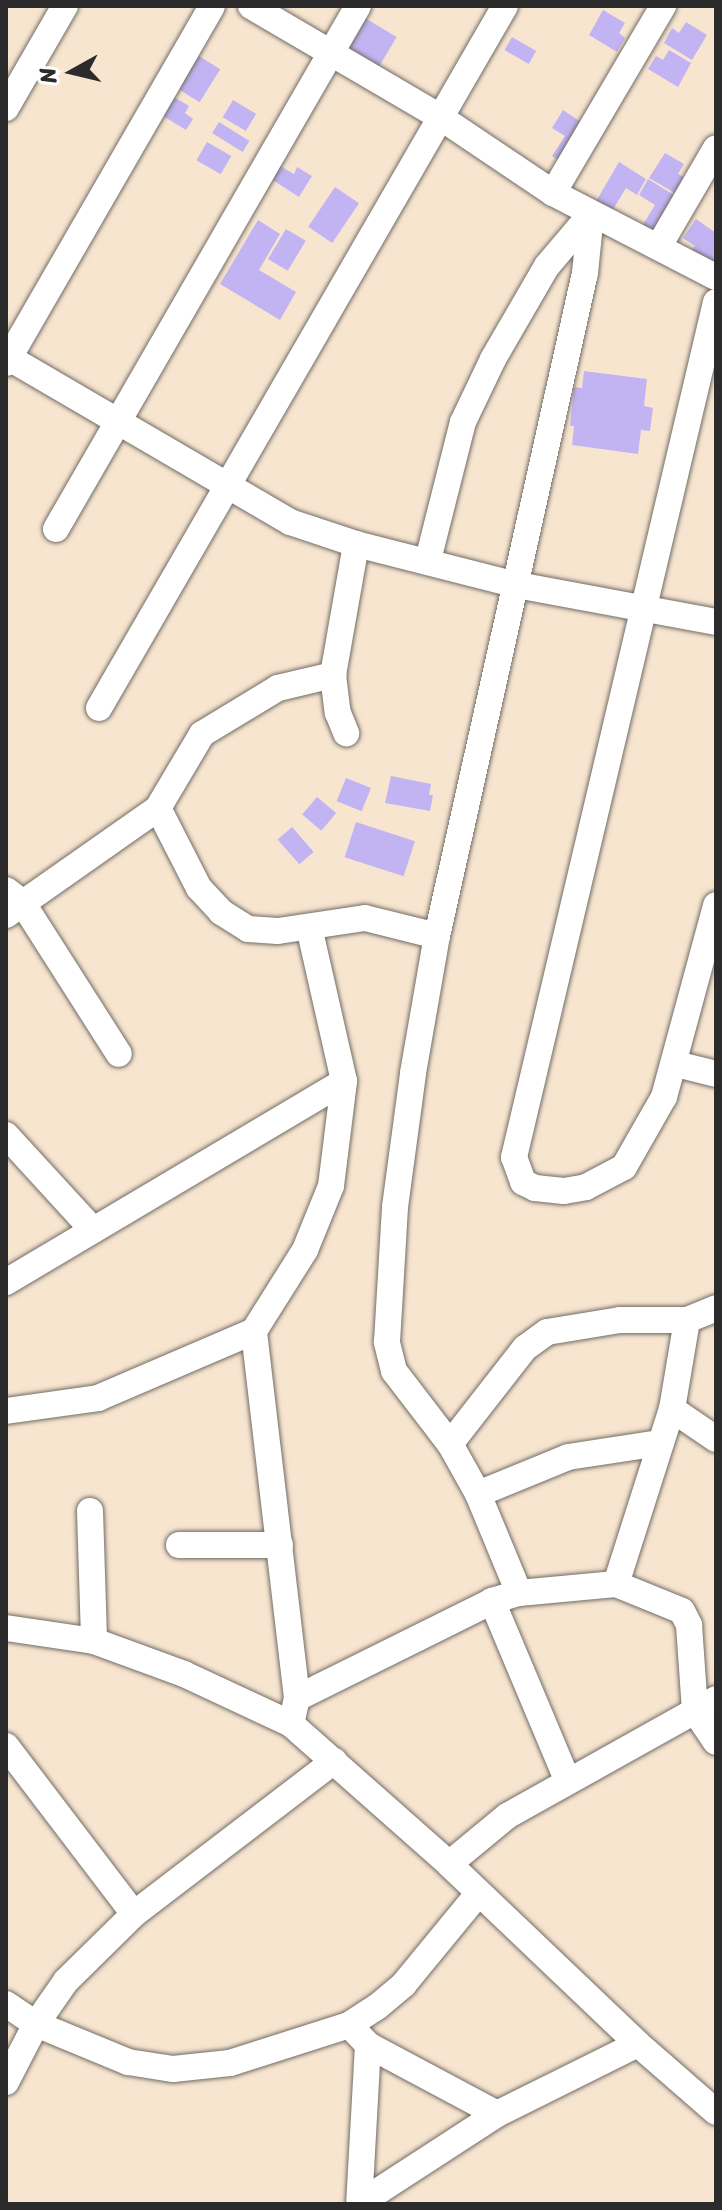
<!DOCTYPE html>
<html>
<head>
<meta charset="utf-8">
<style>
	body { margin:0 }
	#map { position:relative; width:722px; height:2210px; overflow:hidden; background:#f7e5d0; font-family:Sriracha,sans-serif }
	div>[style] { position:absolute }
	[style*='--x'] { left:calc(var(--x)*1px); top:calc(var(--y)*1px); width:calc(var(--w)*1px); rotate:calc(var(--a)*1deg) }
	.building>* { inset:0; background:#c2b4f2; transform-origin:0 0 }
	.roads { filter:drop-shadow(0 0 2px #726c65) drop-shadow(0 0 2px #726c65) }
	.minor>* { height:26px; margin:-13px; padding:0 13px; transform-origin:13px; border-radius:13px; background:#fff }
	span { translate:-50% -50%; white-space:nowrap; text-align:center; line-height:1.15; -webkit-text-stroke:6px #fff; paint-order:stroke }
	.frame { position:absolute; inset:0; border:8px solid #2b2b2b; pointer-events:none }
	.north { position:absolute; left:32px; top:32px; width:80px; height:80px; -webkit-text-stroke:6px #fff; paint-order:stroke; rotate:262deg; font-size:22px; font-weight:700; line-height:32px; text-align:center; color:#2b2b2b }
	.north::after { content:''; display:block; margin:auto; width:28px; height:36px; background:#2b2b2b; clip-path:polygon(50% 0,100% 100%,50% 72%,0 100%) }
</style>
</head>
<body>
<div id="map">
	<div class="building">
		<div style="clip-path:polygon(603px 10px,625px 23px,619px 33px,625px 38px,617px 52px,589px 35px)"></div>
		<div style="left:365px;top:18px;width:37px;height:34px;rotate:31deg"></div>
		<div style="clip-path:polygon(686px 22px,707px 35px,692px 60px,664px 43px,672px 28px,679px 33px)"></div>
		<div style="left:512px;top:37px;width:28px;height:15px;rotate:30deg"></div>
		<div style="clip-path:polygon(669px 50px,691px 63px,678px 87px,648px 69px,656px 56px,663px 60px)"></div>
		<div style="left:199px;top:56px;width:25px;height:39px;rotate:32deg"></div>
		<div style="clip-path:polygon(169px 94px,189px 106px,185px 113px,193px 119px,186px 130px,158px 113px)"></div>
		<div style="left:233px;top:100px;width:27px;height:20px;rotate:31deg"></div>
		<div style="clip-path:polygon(563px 110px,587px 126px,563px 163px,552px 156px,565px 136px,552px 128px)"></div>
		<div style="left:219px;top:122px;width:36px;height:13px;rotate:32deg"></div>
		<div style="left:207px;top:142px;width:28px;height:21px;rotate:30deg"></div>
		<div style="clip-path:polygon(665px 153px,684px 164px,678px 174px,684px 177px,675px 193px,649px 178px)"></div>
		<div style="clip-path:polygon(270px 160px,294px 174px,297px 167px,312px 176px,299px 197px,262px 173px)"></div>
		<div style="clip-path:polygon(619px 162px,646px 179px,637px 195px,626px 188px,611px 213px,595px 203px)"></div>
		<div style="clip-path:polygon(648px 179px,682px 200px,659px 237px,642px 226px,655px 205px,639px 195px)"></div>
		<div style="left:335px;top:187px;width:29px;height:48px;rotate:34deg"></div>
		<div style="clip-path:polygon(696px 219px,716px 233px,716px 267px,691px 251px,695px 246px,683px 238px)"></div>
		<div style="clip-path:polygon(258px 220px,280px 234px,259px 270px,296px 292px,280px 320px,220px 284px)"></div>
		<div style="left:286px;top:229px;width:23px;height:35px;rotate:31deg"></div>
		<div style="clip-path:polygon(584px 371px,647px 379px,644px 406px,653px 408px,650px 431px,641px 430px,638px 454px,572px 445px,574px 426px,570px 426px,574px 387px,582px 388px)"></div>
		<div style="clip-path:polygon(391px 776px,431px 784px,429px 795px,433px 795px,430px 811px,385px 803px)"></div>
		<div style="left:346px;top:778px;width:27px;height:25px;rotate:22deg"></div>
		<div style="left:317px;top:797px;width:25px;height:23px;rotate:40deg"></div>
		<div style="left:356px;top:822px;width:62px;height:37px;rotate:18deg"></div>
		<div style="left:292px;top:827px;width:33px;height:19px;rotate:49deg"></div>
	</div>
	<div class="roads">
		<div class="minor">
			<div style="--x:251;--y:6;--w:219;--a:30.4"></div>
			<div style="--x:440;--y:117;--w:136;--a:33.9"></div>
			<div style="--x:553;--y:193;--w:183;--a:27.3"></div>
			<div style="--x:6;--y:108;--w:118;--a:-60"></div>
			<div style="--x:553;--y:193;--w:217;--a:-59.5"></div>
			<div style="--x:659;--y:246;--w:113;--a:-59.8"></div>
			<div style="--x:716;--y:302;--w:879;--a:103.29"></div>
			<div style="--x:514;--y:1157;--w:27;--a:70"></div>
			<div style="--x:523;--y:1182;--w:13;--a:27"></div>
			<div style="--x:535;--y:1188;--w:29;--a:6"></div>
			<div style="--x:564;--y:1191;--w:22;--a:-10"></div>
			<div style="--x:586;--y:1187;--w:43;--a:-27.8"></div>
			<div style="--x:624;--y:1167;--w:81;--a:-60.3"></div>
			<div style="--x:664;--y:1097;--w:199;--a:-74.8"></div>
			<div style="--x:6;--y:356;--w:329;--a:30.3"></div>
			<div style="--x:290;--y:522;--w:70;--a:18.4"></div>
			<div style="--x:356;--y:544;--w:166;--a:14.3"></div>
			<div style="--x:517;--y:585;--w:202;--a:10.5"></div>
			<div style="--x:6;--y:363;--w:412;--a:-60"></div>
			<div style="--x:56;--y:529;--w:604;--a:-60"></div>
			<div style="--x:428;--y:560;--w:142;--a:-75.8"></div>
			<div style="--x:463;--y:422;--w:70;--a:-64.5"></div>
			<div style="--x:493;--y:359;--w:108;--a:-59.9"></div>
			<div style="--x:547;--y:266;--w:68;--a:-49.8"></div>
			<div style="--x:333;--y:675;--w:38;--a:83"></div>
			<div style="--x:338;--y:713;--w:22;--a:68"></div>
			<div style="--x:99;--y:708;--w:811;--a:-59.96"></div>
			<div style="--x:158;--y:808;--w:90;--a:62.9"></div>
			<div style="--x:199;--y:888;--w:33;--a:47"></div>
			<div style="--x:221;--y:912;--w:32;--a:32"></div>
			<div style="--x:248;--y:929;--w:30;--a:4"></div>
			<div style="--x:278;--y:931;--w:88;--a:-8.5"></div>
			<div style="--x:365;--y:918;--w:74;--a:14"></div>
			<div style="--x:6;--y:890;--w:20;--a:37"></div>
			<div style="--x:22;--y:902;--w:180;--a:57.5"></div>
			<div style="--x:6;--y:915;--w:186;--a:-35.1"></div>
			<div style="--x:158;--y:808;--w:86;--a:-59.3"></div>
			<div style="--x:202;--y:734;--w:89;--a:-31.2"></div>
			<div style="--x:278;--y:688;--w:57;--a:-13.3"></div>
			<div style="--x:333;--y:675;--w:133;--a:-80"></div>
			<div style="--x:676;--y:1064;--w:41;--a:14"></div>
			<div style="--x:6;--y:1135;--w:129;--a:47.5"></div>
			<div style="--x:6;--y:1282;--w:393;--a:-30.7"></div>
			<div style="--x:672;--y:1409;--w:53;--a:34.3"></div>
			<div style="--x:6;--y:1411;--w:93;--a:-8"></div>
			<div style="--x:98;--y:1398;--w:170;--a:-23.2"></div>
			<div style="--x:450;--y:1444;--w:92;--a:-127.5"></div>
			<div style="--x:394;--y:1371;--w:30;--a:-104"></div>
			<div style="--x:387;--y:1342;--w:135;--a:-86.6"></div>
			<div style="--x:395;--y:1207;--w:135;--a:-82.3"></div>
			<div style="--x:413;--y:1073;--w:139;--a:-80.1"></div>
			<div style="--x:437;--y:936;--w:679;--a:-77.42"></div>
			<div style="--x:585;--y:273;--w:59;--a:-84.2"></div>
			<div style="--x:478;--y:1494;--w:97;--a:-22.3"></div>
			<div style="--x:568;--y:1457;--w:92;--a:-8.7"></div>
			<div style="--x:90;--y:1511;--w:130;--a:88.2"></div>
			<div style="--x:179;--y:1545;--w:101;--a:0"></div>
			<div style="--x:616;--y:1584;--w:184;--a:-72.3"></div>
			<div style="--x:672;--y:1409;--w:90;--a:-80.4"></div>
			<div style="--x:519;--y:1593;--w:107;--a:-112.5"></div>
			<div style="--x:478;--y:1494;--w:57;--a:-119.2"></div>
			<div style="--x:450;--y:1444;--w:122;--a:-52"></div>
			<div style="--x:525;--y:1348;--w:27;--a:-36"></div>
			<div style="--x:547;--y:1332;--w:74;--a:-9.3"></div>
			<div style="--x:620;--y:1320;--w:67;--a:0"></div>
			<div style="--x:687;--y:1320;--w:31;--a:-22"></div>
			<div style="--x:492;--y:1601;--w:193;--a:67.2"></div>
			<div style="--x:6;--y:1628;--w:89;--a:8.4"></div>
			<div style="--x:94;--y:1641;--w:96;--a:20.1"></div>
			<div style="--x:184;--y:1674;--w:118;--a:25"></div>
			<div style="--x:291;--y:1724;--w:211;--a:41.5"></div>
			<div style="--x:449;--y:1864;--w:261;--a:43.6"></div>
			<div style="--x:638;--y:2044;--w:103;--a:41.1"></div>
			<div style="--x:297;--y:1698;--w:218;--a:-26.4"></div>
			<div style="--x:492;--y:1601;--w:28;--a:-17"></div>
			<div style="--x:519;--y:1593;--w:97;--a:-5.3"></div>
			<div style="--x:616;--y:1584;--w:71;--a:22.2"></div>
			<div style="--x:682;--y:1611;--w:16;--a:63"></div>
			<div style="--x:689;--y:1625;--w:86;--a:86"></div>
			<div style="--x:695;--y:1711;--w:37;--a:56"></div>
			<div style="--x:291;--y:1724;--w:27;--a:-77"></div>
			<div style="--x:297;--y:1698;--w:370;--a:-96.7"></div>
			<div style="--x:254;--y:1331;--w:96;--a:-57.8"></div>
			<div style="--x:305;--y:1250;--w:69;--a:-67.9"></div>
			<div style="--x:331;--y:1186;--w:106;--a:-82.9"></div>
			<div style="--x:344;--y:1081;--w:158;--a:-102.8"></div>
			<div style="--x:6;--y:1746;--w:211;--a:52.7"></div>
			<div style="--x:449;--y:1864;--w:75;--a:-39.6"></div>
			<div style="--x:507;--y:1816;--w:240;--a:-29.2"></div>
			<div style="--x:6;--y:2004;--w:36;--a:34"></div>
			<div style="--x:36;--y:2024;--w:100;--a:22.4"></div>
			<div style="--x:128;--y:2062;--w:46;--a:8.8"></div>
			<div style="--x:173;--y:2069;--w:57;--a:-6"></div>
			<div style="--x:230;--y:2063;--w:125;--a:-17.7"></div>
			<div style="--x:349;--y:2025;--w:33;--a:-33"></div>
			<div style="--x:377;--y:2007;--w:35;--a:-40"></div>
			<div style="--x:404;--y:1984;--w:117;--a:-50.6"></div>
			<div style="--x:349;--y:2025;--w:28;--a:46"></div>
			<div style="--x:368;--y:2045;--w:159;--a:93.2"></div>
			<div style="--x:368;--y:2045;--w:146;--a:28.1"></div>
			<div style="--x:6;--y:2082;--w:65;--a:-62.7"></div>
			<div style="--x:36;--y:2024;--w:52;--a:-55.1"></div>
			<div style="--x:66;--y:1981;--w:95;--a:-44.6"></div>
			<div style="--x:134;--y:1914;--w:252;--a:-37.4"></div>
			<div style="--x:360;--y:2203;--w:163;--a:-33"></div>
			<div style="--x:497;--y:2114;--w:157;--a:-26.4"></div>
		</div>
	</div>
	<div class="frame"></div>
	<div class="north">N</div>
</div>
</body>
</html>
